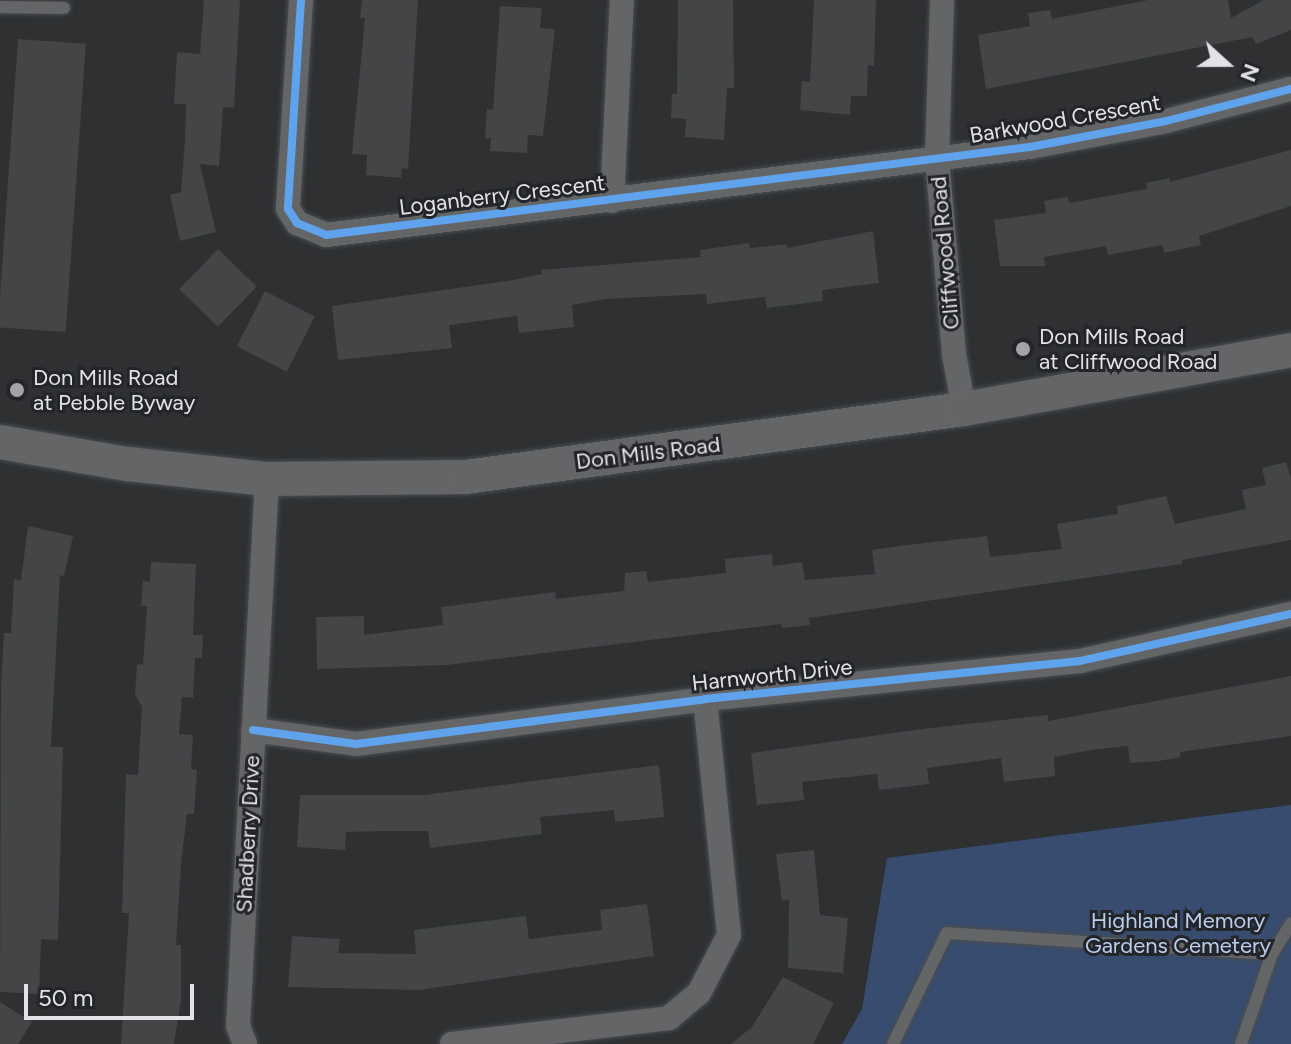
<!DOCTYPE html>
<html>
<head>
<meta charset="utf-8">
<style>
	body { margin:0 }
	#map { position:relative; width:1291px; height:1044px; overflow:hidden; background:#2e3032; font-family:Figtree,sans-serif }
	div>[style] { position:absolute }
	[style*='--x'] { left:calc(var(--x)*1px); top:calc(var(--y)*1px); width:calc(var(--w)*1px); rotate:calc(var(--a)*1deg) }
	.green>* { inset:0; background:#374c6f }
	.building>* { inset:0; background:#434547; transform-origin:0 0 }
	.roads { filter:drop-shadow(0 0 2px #4b4d4f) drop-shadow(0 0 2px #4b4d4f) }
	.service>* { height:12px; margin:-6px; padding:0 6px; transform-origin:6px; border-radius:6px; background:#646567 }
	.minor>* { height:24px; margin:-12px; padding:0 12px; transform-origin:12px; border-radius:12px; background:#646567 }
	.secondary>* { height:34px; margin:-17px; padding:0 17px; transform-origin:17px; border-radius:17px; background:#646567 }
	.cycleway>* { height:8px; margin:-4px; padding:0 4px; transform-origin:4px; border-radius:4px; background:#60a3ed }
	.dots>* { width:22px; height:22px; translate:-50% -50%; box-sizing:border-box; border:4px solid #232529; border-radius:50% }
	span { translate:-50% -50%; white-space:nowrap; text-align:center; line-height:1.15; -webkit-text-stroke:6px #232529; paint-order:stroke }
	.street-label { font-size:22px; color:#e2e3e6 }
	.poi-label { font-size:22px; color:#e2e3e6 }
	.left { translate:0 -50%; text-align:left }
	.park-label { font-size:22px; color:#b9cdef }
	.north { position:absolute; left:1187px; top:24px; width:80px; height:80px; -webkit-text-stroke:6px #232529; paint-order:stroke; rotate:111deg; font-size:22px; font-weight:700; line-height:32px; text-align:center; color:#e2e3e6 }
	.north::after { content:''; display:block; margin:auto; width:28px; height:36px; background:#e2e3e6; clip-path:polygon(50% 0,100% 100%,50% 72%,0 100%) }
	.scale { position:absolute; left:24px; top:984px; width:170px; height:36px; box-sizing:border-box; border:4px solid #e2e3e6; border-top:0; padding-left:10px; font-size:24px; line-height:28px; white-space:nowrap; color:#e2e3e6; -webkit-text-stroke:6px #232529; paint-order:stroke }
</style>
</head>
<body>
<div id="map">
	<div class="green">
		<div style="clip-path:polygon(1291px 805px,1291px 1044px,842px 1044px,862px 1009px,887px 858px)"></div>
	</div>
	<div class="building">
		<div style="clip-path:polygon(204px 0,240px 0,234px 108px,223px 107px,219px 166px,200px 164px,216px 232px,180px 241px,170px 195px,181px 192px,185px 140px,186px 104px,174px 104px,177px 52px,200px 54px)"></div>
		<div style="clip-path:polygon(362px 0,418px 0,408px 169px,402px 168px,401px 178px,366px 175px,367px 155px,352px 154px,365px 18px,360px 18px)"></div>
		<div style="clip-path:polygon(678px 0,733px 0,734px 88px,727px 88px,724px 140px,685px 137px,686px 119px,671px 118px,672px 94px,677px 94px)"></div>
		<div style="clip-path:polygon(814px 0,876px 0,874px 66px,868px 65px,867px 96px,851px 96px,850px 115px,800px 110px,802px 81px,810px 82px)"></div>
		<div style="clip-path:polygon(1148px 0,1228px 0,1231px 18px,1264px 0,1291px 0,1291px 30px,1256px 44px,1252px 37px,986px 89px,978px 35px,1030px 26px,1028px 13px,1050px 10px,1052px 19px)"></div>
		<div style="clip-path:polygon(500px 6px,542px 8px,540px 28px,555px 29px,543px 136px,528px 135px,527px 153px,490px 151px,491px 138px,485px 138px,487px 109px,493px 110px)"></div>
		<div style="left:18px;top:39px;width:68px;height:289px;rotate:4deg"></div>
		<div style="clip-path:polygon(1291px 150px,1291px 206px,1199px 236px,1201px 245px,1164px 253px,1163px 245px,1108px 255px,1106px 246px,1044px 257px,1045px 266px,1000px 266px,994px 220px,1046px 213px,1044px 201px,1068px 197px,1069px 203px,1147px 189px,1146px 183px,1170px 178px,1170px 182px)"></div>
		<div style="clip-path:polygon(873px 231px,879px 283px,822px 290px,823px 301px,767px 308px,765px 297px,707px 304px,706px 294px,605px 299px,572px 305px,574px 327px,519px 333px,517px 316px,449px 325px,452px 348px,338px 360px,332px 306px,513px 280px,542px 274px,541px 270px,701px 257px,700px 250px,749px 243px,750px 248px,787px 244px,787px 248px)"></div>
		<div style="left:218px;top:249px;width:54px;height:56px;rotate:44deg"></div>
		<div style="left:265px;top:291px;width:56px;height:62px;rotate:27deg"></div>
		<div style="clip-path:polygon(1286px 462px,1291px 478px,1291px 540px,1182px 560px,1182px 564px,809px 618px,810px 625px,782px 628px,781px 624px,447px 665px,317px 669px,316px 617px,364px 616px,364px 635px,443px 625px,441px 607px,555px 592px,556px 599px,624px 591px,625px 573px,646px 571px,648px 582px,726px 573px,725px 559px,772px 554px,773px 566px,802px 562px,805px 580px,875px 574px,872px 550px,899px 546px,987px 536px,990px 557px,1062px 549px,1057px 524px,1118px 514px,1117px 506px,1166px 496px,1175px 524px,1246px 509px,1242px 490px,1266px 485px,1262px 468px)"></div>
		<div style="clip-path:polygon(28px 526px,73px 536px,64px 576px,60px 575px,51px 747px,63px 747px,58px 940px,41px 939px,39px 994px,0 992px,1px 685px,4px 633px,11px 633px,14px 579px,21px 580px)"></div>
		<div style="clip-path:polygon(151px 562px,196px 564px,193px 635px,203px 635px,202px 658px,195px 658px,193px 698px,182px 697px,179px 734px,193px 735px,191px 769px,197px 770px,194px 814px,187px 814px,181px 865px,176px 945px,181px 945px,181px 1000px,174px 1044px,121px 1044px,129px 913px,122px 913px,126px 774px,138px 775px,142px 707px,135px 694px,137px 664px,143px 665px,147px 606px,141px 606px,143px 581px,150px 582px)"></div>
		<div style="clip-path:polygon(1291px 676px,1291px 736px,1180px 752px,1180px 757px,1159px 761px,1130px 763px,1128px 746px,1091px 750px,1054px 757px,1055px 776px,1004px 782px,1001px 758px,927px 768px,929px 784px,879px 790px,877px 774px,802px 782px,804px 800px,757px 805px,751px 753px,922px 729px,1048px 715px,1048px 721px)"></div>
		<div style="clip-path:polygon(659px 765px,664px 817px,615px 822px,614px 810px,540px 817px,542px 834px,430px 848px,428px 831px,386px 831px,346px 832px,345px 850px,297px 847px,300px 795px,424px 795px)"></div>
		<div style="clip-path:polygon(814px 850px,820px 915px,848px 918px,843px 973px,788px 968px,789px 900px,782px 901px,776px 854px)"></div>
		<div style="clip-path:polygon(647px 904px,654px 956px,419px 990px,288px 987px,292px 936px,340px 939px,338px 953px,416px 954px,414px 930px,526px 916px,529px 939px,602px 930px,600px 910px)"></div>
		<div style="clip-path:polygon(783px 977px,834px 1003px,813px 1044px,731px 1044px,752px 1027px)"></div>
		<div style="clip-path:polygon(0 1002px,32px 1022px,18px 1044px,0 1044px)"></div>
	</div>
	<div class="roads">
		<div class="service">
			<div style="--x:0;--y:7;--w:64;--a:0.9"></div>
			<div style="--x:893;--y:1044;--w:123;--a:-64.1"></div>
			<div style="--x:947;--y:933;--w:326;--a:3.7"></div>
			<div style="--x:1241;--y:1044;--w:95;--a:-71"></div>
			<div style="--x:1272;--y:954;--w:36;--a:-58"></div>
		</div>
		<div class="minor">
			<div style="--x:301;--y:0;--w:209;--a:93.6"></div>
			<div style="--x:288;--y:209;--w:17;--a:57"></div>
			<div style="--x:297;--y:223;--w:31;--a:22"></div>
			<div style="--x:326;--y:235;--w:709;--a:-7.13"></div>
			<div style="--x:1030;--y:147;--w:138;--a:-10.8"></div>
			<div style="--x:1166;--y:121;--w:129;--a:-14.4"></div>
			<div style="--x:942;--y:0;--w:159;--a:91.8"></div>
			<div style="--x:937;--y:159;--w:196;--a:85"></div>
			<div style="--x:954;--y:354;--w:56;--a:79.7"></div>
			<div style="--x:612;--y:201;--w:201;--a:-87.2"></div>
			<div style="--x:253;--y:730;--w:104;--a:7.7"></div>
			<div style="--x:356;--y:744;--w:352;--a:-7.3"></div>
			<div style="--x:705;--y:699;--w:377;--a:-5.8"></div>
			<div style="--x:1080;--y:661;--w:216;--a:-12.6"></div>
			<div style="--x:245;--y:1044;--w:19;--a:-111"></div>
			<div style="--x:238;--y:1026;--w:548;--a:-86.97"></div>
			<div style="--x:452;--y:1044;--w:219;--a:-6.8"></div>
			<div style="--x:669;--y:1018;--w:39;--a:-40"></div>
			<div style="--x:699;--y:993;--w:65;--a:-62.7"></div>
			<div style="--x:729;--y:935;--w:237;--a:-95.8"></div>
		</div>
		<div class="secondary">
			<div style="--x:0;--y:442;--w:130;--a:9.8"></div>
			<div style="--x:128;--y:464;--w:140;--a:6.2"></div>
			<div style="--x:267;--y:479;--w:199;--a:-0.6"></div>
			<div style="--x:466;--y:477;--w:503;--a:-7.78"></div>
			<div style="--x:964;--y:409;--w:332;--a:-10.2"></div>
		</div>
	</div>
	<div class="cycleway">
		<div style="--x:301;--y:0;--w:209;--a:93.6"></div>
		<div style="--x:288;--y:209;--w:17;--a:57"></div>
		<div style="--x:297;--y:223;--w:31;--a:22"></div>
		<div style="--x:326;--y:235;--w:709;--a:-7.13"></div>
		<div style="--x:1030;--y:147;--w:138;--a:-10.8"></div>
		<div style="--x:1166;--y:121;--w:129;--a:-14.4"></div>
		<div style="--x:253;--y:730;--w:104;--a:7.7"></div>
		<div style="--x:356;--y:744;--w:352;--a:-7.3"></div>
		<div style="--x:705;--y:699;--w:377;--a:-5.8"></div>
		<div style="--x:1080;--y:661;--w:216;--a:-12.6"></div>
	</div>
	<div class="dots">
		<div style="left:1023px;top:349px;background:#a3a4a7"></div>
		<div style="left:17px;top:390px;background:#a3a4a7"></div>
	</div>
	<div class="street-label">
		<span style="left:1065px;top:119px;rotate:-10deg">Barkwood Crescent</span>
		<span style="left:502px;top:195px;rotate:-7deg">Loganberry Crescent</span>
		<span style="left:945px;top:253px;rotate:-95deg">Cliffwood Road</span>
		<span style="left:648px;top:453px;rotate:-7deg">Don Mills Road</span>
		<span style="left:772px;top:675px;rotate:-6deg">Harnworth Drive</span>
		<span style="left:248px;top:834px;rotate:-87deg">Shadberry Drive</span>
	</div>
	<div class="poi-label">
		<span class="left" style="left:1039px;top:349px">Don Mills Road<br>at Cliffwood Road</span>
		<span class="left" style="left:33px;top:390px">Don Mills Road<br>at Pebble Byway</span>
	</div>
	<div class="park-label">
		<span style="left:1178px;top:933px">Highland Memory<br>Gardens Cemetery</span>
	</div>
	<div class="north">N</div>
	<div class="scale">50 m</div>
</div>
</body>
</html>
